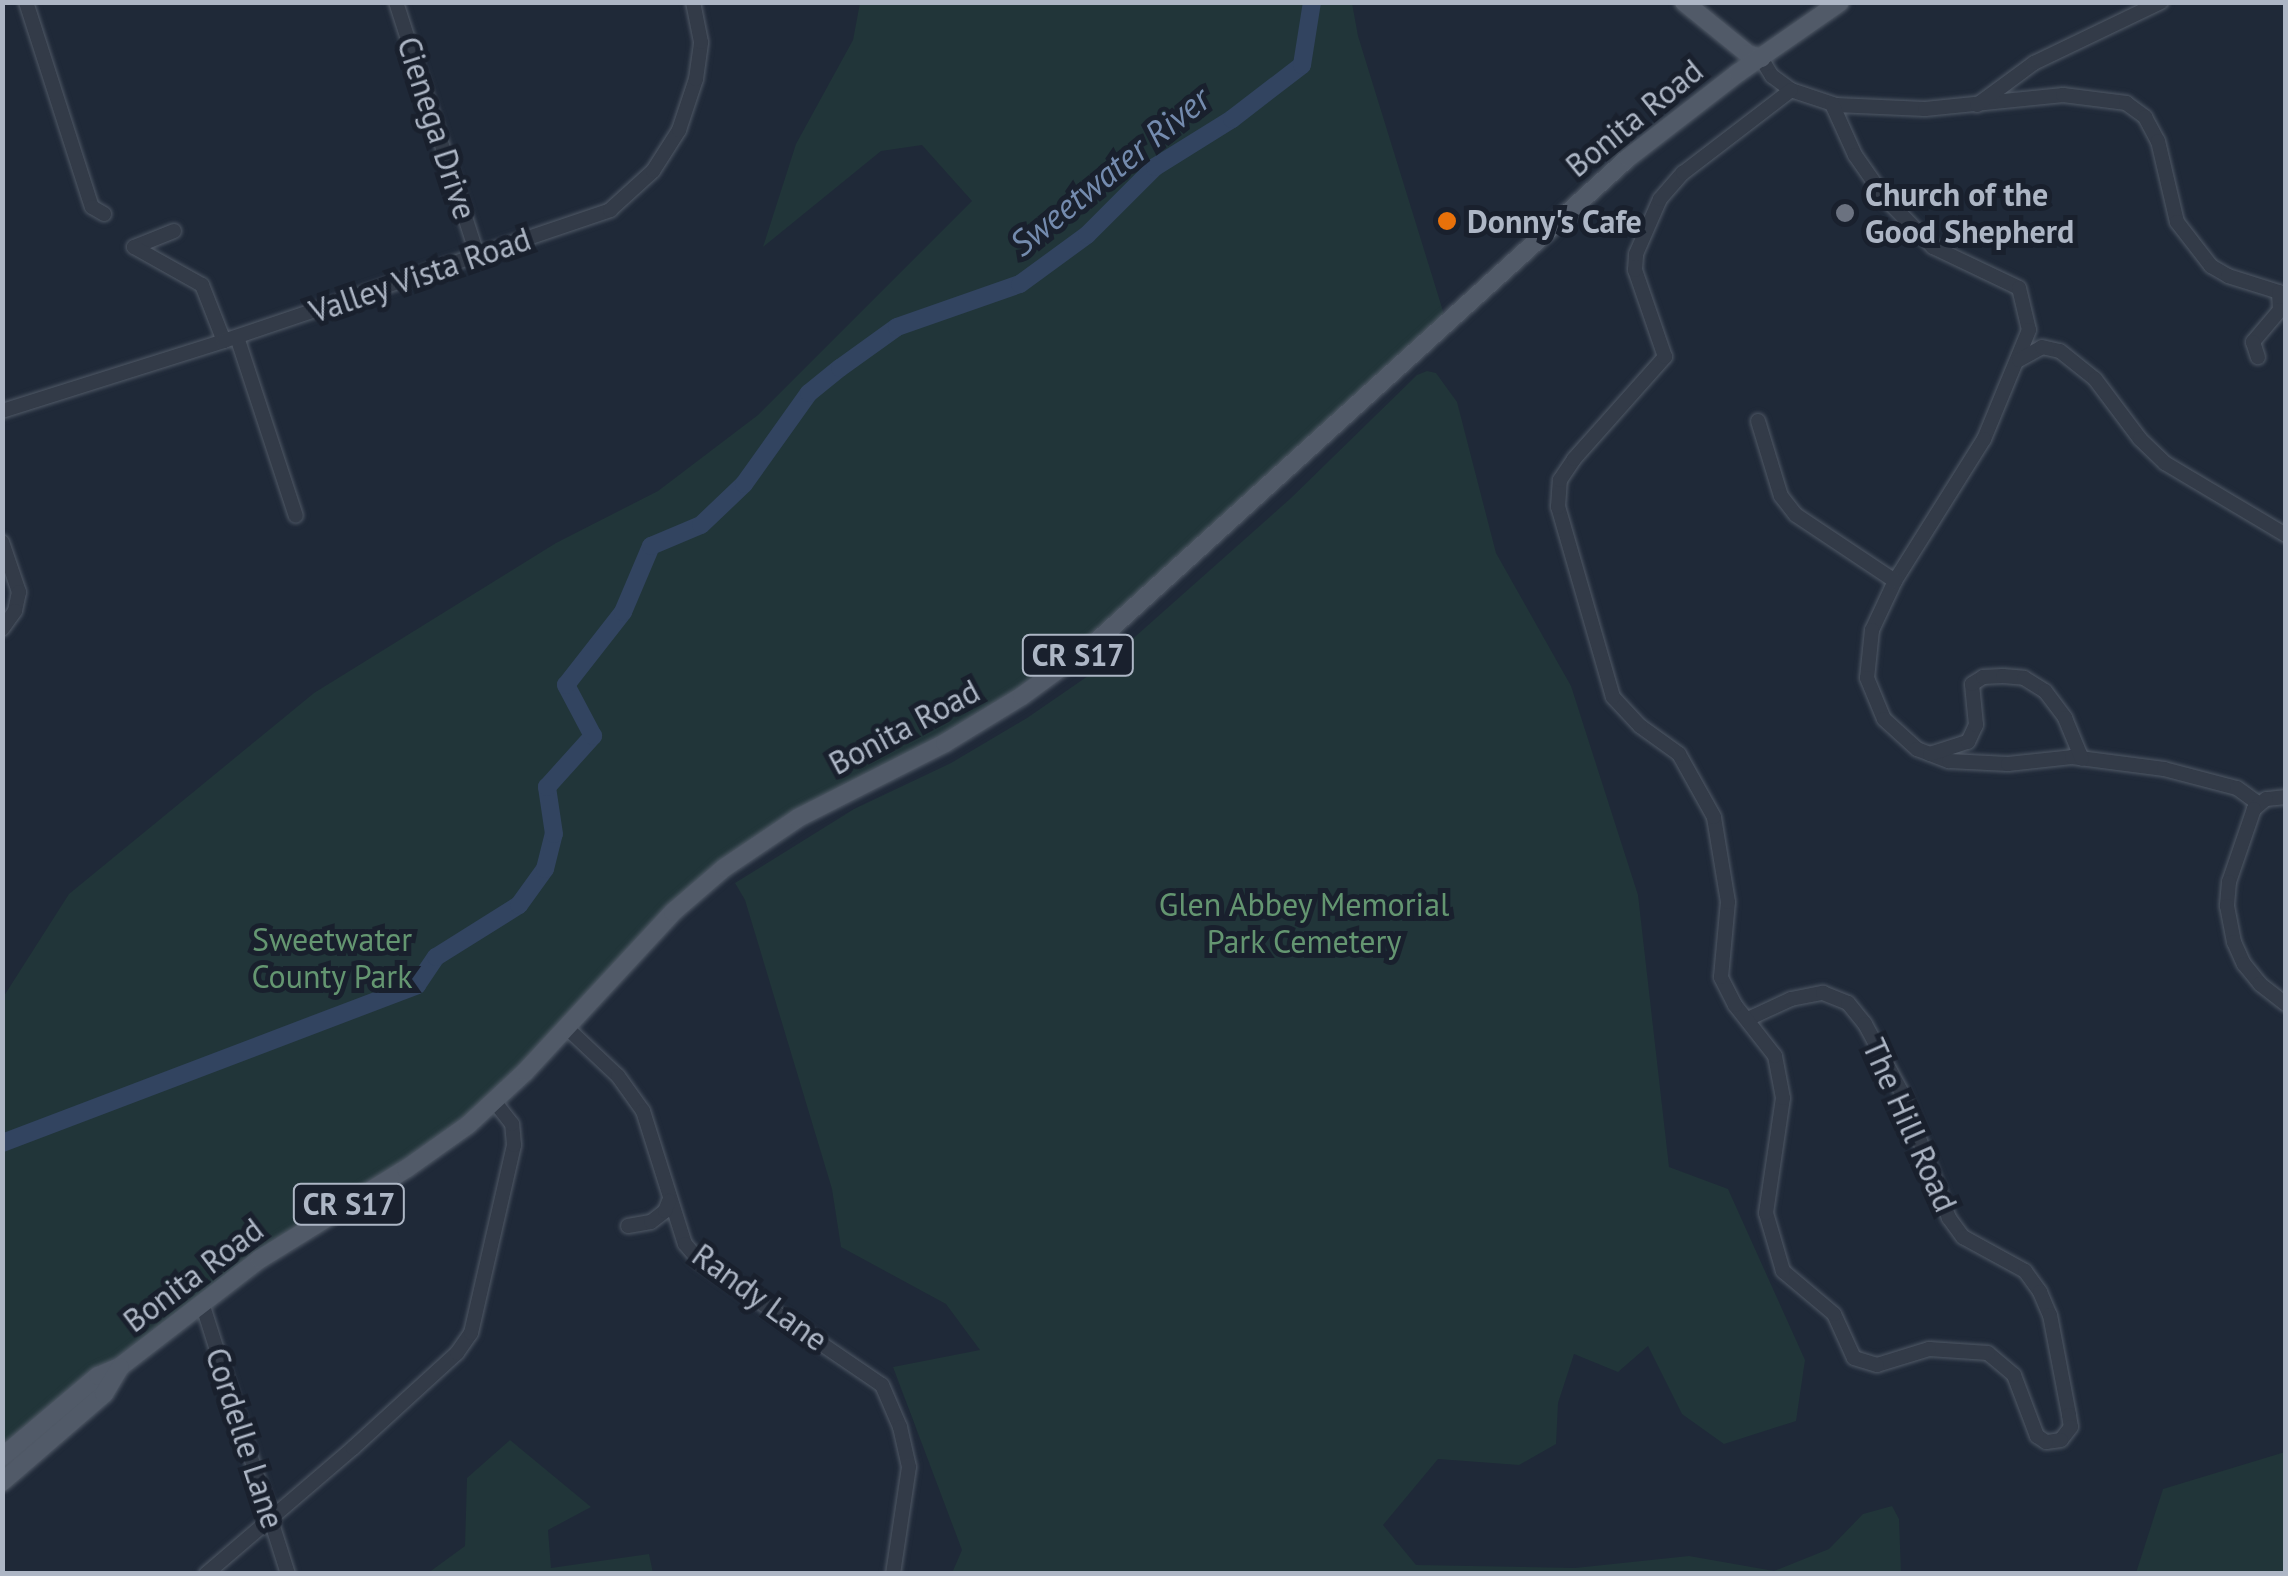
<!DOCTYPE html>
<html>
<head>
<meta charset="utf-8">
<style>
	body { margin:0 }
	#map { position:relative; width:2288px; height:1576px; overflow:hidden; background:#1f2938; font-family:"PT Sans",sans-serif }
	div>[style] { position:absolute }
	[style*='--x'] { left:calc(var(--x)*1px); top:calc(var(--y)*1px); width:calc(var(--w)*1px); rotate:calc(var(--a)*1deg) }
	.green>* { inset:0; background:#213539 }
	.river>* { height:18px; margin:-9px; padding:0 9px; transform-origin:9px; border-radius:9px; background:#324460 }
	.roads { filter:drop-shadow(0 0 2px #505966) drop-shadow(0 0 2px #505966) }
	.minor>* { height:14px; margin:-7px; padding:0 7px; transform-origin:7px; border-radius:7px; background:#333b48 }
	.major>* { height:18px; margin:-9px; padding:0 9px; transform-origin:9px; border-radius:9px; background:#515a68 }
	.dots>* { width:28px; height:28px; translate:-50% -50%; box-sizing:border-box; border:5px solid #19202d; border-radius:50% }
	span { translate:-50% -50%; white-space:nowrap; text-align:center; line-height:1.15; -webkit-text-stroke:10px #19202d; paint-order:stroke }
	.shield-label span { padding:2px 8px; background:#19202d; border:2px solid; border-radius:8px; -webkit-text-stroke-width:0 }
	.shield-label { font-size:30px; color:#adb6c5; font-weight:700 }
	.street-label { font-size:32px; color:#adb6c5 }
	.poi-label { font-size:32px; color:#adb6c5; font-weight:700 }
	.left { translate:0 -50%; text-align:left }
	.park-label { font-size:32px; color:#649671 }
	.water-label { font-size:35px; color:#748bae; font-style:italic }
	.frame { position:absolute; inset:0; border:5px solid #adb6c5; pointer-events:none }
</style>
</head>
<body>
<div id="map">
	<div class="green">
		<div style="clip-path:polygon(860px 3px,1352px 3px,1358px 36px,1447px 324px,1078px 656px,737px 859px,495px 1102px,262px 1259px,3px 1474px,2px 999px,69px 894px,314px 693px,556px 543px,658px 491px,758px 415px,972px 201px,922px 145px,881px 151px,763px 247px,796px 144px,853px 40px)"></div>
		<div style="clip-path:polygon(1427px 371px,1436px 373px,1457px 402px,1496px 553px,1571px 686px,1638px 895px,1669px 1167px,1728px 1189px,1805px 1360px,1796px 1421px,1724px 1444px,1682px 1414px,1648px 1346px,1618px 1372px,1574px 1354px,1558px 1403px,1556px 1444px,1519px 1465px,1438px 1459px,1383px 1525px,1416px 1565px,1575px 1568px,1689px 1556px,1774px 1571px,1829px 1549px,1863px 1514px,1892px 1506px,1899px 1519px,1901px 1573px,952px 1573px,962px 1550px,893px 1367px,980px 1350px,946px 1304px,841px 1247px,832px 1189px,745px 900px,735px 883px,854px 809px,951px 763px,1027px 718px,1101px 667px,1291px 498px,1417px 375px)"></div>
		<div style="clip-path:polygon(510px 1440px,591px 1507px,548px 1530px,551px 1568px,649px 1554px,653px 1573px,428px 1573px,465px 1546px,467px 1478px)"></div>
		<div style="clip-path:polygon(2285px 1452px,2285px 1573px,2136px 1573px,2163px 1489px)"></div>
	</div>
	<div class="river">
		<div style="--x:2;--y:1143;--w:444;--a:-20.8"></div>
		<div style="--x:417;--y:985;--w:34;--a:-56"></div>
		<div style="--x:436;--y:957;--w:98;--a:-32.1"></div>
		<div style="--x:519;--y:905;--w:44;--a:-54.2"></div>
		<div style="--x:545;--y:869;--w:36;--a:-76"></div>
		<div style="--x:554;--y:834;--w:48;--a:-98.5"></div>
		<div style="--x:547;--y:787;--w:69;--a:-48"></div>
		<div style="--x:593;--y:736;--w:58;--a:-117.9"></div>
		<div style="--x:566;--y:685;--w:93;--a:-52"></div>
		<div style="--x:623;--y:612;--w:72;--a:-67"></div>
		<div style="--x:651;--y:546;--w:54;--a:-22.8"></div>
		<div style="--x:701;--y:525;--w:59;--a:-43.6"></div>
		<div style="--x:744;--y:484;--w:112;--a:-54.5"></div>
		<div style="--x:809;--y:393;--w:40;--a:-39"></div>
		<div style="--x:840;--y:368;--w:70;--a:-35.7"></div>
		<div style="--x:897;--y:327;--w:130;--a:-19.3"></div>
		<div style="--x:1020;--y:284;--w:83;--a:-36.2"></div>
		<div style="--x:1087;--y:235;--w:96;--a:-45"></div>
		<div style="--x:1155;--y:167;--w:91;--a:-31.9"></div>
		<div style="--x:1232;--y:119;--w:88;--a:-37.6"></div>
		<div style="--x:1302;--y:65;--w:64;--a:-81"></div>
	</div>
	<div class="roads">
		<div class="minor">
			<div style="--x:26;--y:2;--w:215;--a:72.2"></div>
			<div style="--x:92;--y:207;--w:14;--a:30"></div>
			<div style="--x:396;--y:2;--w:265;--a:72.2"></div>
			<div style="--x:1761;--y:58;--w:21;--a:59"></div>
			<div style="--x:1772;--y:76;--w:24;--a:36"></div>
			<div style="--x:1791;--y:90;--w:47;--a:18.4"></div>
			<div style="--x:1836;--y:105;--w:89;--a:2.6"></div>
			<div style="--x:1925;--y:109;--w:139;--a:-5.8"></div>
			<div style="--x:2063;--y:95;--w:64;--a:7.2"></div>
			<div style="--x:2126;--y:103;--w:24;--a:36"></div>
			<div style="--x:2145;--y:117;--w:27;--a:62"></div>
			<div style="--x:2158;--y:141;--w:83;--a:76.8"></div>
			<div style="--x:2177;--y:222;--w:56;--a:52.3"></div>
			<div style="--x:2211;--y:266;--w:20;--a:30"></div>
			<div style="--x:2228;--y:276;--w:53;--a:17.4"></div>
			<div style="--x:2279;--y:292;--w:18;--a:87"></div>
			<div style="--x:2280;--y:310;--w:42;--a:130.2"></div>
			<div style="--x:2253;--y:342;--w:16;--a:72"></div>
			<div style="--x:1832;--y:104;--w:56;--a:65.7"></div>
			<div style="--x:1855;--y:155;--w:52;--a:55.1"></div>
			<div style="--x:1885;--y:198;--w:69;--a:45.6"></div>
			<div style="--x:1933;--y:247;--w:95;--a:25.5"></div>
			<div style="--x:2019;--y:288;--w:43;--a:76.6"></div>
			<div style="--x:2029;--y:330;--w:118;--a:112.4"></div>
			<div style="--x:1984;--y:439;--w:168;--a:122.1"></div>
			<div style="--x:1895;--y:581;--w:54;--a:115.1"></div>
			<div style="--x:1872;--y:630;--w:48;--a:95.9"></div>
			<div style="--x:1867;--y:678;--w:44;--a:67.5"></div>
			<div style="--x:1884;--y:719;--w:45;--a:42.3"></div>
			<div style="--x:1917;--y:749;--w:34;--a:21"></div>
			<div style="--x:1949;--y:761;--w:59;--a:2.9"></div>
			<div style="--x:2008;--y:764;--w:64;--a:-6.2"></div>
			<div style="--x:2072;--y:757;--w:93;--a:7.4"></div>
			<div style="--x:2164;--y:769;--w:75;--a:14.6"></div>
			<div style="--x:2237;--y:788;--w:26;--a:36"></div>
			<div style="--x:1977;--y:105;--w:71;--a:-36.4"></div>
			<div style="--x:2034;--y:63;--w:141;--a:-25.7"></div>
			<div style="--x:174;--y:231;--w:43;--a:158.2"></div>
			<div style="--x:134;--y:247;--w:78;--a:29.2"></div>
			<div style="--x:202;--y:285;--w:60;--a:68.6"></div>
			<div style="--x:237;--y:337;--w:188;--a:71.8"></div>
			<div style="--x:2019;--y:360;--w:26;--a:-29"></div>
			<div style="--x:2042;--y:347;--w:18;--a:13"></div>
			<div style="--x:2060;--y:351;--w:45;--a:38.7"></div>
			<div style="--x:2095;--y:379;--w:75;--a:53.1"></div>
			<div style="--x:2140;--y:439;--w:35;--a:44"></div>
			<div style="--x:2165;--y:463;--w:141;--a:30.8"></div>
			<div style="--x:2;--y:411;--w:233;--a:-17.5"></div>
			<div style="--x:224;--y:341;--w:408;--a:-18.7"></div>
			<div style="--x:610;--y:210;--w:58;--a:-42.2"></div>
			<div style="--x:653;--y:171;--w:49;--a:-57.6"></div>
			<div style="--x:679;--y:130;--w:54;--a:-71.6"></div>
			<div style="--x:696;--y:79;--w:37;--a:-82"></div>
			<div style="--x:701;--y:42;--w:41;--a:-101.3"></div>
			<div style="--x:1758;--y:421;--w:78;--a:73"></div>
			<div style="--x:1781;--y:496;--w:24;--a:52"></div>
			<div style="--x:1796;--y:515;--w:119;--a:33.7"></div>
			<div style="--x:2;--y:542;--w:53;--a:71.2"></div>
			<div style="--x:19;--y:592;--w:19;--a:102"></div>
			<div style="--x:15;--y:611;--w:22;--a:126"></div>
			<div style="--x:1930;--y:754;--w:40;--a:-18"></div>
			<div style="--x:1968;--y:742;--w:19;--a:-65"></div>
			<div style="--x:1976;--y:725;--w:41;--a:-95.6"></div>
			<div style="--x:1972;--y:684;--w:13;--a:-32"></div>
			<div style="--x:1983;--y:677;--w:20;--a:-3"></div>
			<div style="--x:2003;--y:676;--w:21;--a:5"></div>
			<div style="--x:2024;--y:678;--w:25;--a:32"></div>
			<div style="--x:2045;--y:691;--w:34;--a:53"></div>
			<div style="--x:2065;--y:718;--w:44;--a:67.5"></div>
			<div style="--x:2286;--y:797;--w:20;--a:174"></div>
			<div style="--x:2266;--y:799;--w:16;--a:140"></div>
			<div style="--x:2254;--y:809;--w:77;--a:108.9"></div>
			<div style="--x:2229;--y:882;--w:24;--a:95"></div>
			<div style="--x:2227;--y:906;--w:37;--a:79"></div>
			<div style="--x:2234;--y:942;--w:24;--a:66"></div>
			<div style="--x:2244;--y:964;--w:26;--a:51"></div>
			<div style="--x:2260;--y:984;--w:33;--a:38"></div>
			<div style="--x:1750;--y:1018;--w:45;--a:-24.9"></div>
			<div style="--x:1791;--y:999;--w:33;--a:-11"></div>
			<div style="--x:1823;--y:993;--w:27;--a:22"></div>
			<div style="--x:1848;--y:1003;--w:27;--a:51"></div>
			<div style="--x:1865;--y:1024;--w:78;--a:61.8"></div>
			<div style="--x:1902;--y:1093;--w:134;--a:69.4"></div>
			<div style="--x:1949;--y:1218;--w:24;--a:54"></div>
			<div style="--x:1963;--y:1237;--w:71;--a:28.7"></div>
			<div style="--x:2025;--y:1271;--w:26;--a:54"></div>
			<div style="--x:2040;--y:1292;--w:25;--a:67"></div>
			<div style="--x:2050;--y:1315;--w:102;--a:79.2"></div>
			<div style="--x:2069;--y:1415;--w:12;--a:81"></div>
			<div style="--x:2071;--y:1427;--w:16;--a:128"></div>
			<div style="--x:2061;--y:1440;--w:15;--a:172"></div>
			<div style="--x:2046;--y:1442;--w:11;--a:-146"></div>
			<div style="--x:2037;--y:1436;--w:65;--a:-110.7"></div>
			<div style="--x:2014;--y:1375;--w:34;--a:-140"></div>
			<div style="--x:1988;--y:1353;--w:59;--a:-176.1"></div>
			<div style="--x:1929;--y:1349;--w:54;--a:162.9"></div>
			<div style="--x:1877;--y:1365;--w:24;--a:-163"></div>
			<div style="--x:1854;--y:1358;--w:48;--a:-114.4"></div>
			<div style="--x:1834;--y:1314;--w:67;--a:-139.9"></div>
			<div style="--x:1783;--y:1271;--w:60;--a:-106.3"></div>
			<div style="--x:1766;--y:1213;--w:116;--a:-81.6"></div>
			<div style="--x:1783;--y:1098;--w:43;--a:-100.8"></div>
			<div style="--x:1775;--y:1056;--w:65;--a:-128.1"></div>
			<div style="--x:1735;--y:1005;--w:31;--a:-117"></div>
			<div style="--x:1721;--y:977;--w:75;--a:-84.7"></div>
			<div style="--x:1728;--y:902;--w:86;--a:-99.4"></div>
			<div style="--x:1714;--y:817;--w:72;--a:-119.1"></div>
			<div style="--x:1679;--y:754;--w:48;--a:-144.3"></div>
			<div style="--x:1640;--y:726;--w:40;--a:-133"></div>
			<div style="--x:1613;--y:697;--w:198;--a:-106.1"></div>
			<div style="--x:1558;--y:507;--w:27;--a:-86"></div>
			<div style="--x:1560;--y:480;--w:25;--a:-56"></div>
			<div style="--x:1574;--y:459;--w:137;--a:-48.3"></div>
			<div style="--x:1665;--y:357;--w:92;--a:-109"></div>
			<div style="--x:1635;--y:270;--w:16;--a:-86"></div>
			<div style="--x:1636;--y:254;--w:60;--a:-66.4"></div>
			<div style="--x:1660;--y:199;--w:35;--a:-49"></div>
			<div style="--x:1683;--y:173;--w:136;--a:-37.5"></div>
			<div style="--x:567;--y:1028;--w:70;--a:43.3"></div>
			<div style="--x:618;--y:1076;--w:43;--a:54.5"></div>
			<div style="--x:643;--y:1111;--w:139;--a:72.5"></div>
			<div style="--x:685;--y:1244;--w:23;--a:49"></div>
			<div style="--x:700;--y:1261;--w:220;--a:34.3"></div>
			<div style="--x:882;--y:1385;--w:46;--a:66.8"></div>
			<div style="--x:900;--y:1427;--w:41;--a:77.3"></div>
			<div style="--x:909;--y:1467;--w:108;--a:98.5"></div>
			<div style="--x:628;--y:1226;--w:23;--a:-10"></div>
			<div style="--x:651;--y:1222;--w:18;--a:-38"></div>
			<div style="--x:665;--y:1211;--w:11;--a:-68"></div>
			<div style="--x:202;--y:1303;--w:284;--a:72.4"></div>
			<div style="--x:206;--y:1574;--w:194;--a:-40.6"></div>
			<div style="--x:353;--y:1448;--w:141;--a:-42.4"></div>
			<div style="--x:457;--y:1353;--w:24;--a:-55"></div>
			<div style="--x:471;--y:1333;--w:193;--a:-77.1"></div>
			<div style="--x:514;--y:1145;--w:21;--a:-95"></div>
			<div style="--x:512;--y:1124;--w:28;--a:-128"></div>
		</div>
		<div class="major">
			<div style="--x:1684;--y:2;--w:82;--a:39.1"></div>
			<div style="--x:1748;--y:54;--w:14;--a:17"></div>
			<div style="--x:2;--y:1457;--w:126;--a:-40.2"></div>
			<div style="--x:98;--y:1376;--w:25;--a:-23"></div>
			<div style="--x:121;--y:1366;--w:175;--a:-37.6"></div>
			<div style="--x:260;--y:1259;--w:172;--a:-31.7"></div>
			<div style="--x:406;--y:1169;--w:76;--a:-35.4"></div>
			<div style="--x:468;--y:1125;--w:78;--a:-42.9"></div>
			<div style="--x:525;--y:1072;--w:218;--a:-47.2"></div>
			<div style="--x:673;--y:912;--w:67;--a:-40.8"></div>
			<div style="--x:724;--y:868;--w:89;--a:-34"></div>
			<div style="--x:798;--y:818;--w:165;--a:-27"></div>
			<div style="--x:945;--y:743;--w:90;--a:-31.4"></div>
			<div style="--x:1022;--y:696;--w:92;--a:-36.1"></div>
			<div style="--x:1096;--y:642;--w:719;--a:-42.3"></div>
			<div style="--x:1628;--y:158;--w:139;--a:-37.7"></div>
			<div style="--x:1738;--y:73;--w:124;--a:-34.8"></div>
			<div style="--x:2;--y:1482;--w:135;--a:-40.8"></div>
			<div style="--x:104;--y:1394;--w:31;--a:-59"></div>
		</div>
	</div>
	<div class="dots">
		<div style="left:1845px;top:213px;background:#6b7280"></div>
		<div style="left:1447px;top:221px;background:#e8710a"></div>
	</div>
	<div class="shield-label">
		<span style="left:1078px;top:655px">CR S17</span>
		<span style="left:349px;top:1204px">CR S17</span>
	</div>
	<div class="street-label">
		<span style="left:1634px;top:118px;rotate:-39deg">Bonita Road</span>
		<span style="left:437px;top:128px;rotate:72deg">Cienega Drive</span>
		<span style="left:420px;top:275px;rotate:-19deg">Valley Vista Road</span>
		<span style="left:904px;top:727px;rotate:-28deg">Bonita Road</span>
		<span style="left:1910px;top:1125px;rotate:66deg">The Hill Road</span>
		<span style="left:193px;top:1275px;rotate:-37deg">Bonita Road</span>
		<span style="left:760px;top:1297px;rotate:36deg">Randy Lane</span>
		<span style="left:245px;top:1438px;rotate:72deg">Cordelle Lane</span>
	</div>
	<div class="poi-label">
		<span class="left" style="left:1865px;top:213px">Church of the<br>Good Shepherd</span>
		<span class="left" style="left:1467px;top:221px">Donny's Cafe</span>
	</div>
	<div class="park-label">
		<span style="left:1304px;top:923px">Glen Abbey Memorial<br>Park Cemetery</span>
		<span style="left:332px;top:958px">Sweetwater<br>County Park</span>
	</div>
	<div class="water-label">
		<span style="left:1109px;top:171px;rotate:-39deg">Sweetwater River</span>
	</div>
	<div class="frame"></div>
</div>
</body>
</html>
